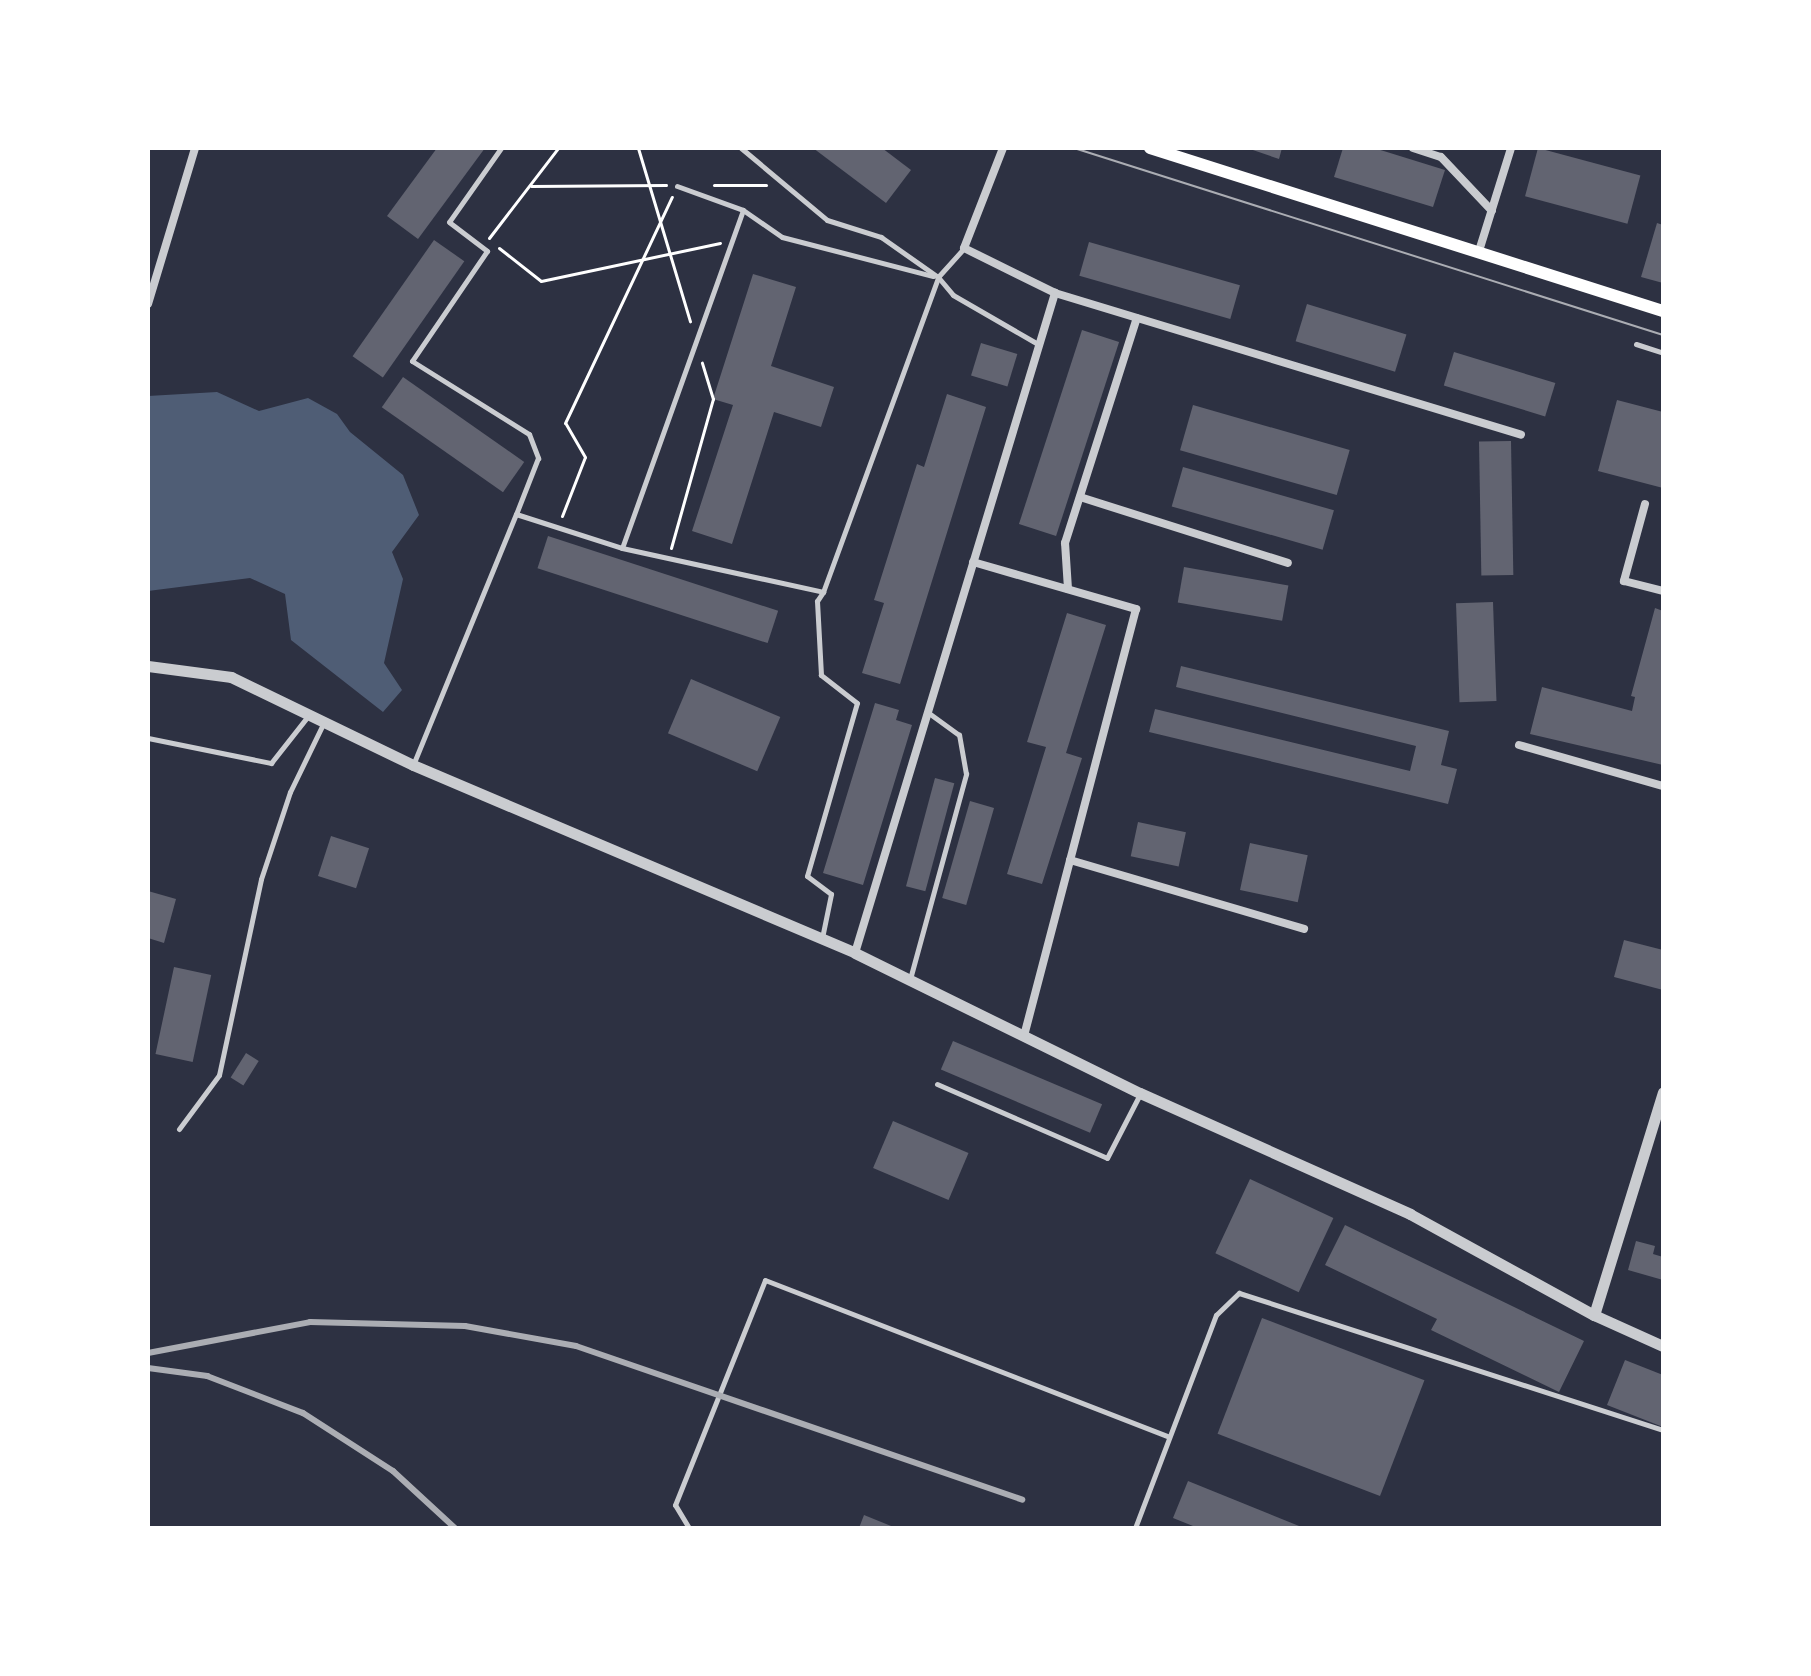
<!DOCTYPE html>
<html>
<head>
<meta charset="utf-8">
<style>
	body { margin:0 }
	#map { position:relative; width:1811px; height:1676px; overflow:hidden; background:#2d3142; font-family:Helvetica,sans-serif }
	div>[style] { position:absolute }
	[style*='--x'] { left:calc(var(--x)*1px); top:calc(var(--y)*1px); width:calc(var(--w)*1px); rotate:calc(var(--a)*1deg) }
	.water>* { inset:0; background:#4f5d75 }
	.building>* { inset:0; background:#626471; transform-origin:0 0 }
	.path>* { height:3px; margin:-1.5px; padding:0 1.5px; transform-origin:1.5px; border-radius:1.5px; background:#fff }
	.service>* { height:5px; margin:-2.5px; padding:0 2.5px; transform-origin:2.5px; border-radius:2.5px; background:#caccd0 }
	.minor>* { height:8px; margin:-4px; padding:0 4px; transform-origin:4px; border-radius:4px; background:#caccd0 }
	.tertiary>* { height:11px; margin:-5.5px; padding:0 5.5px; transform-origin:5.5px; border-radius:5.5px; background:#caccd0 }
	.secondary>* { height:12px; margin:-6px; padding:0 6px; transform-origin:6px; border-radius:6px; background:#fff }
	.tram>* { height:2px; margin:-1px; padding:0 1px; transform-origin:1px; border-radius:1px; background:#abadb3 }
	.rail>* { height:6px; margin:-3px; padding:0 3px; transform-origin:3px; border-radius:3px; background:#abadb3 }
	span { translate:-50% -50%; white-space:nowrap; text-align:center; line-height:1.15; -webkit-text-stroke:6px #fff; paint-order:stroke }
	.frame { position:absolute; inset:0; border:150px solid #fff; pointer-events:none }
</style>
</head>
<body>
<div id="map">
	<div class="water">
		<div style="clip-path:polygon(217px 392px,259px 411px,308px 398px,337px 414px,350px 432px,403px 475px,419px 515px,392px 552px,403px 579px,384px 663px,402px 690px,383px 712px,291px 640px,285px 594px,250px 578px,148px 591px,148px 396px)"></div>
	</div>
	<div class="building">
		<div style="clip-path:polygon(437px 148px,485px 148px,418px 239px,387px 216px)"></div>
		<div style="clip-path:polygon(813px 148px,882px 148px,911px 170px,886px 203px)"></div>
		<div style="clip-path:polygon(1247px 148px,1282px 148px,1279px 159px)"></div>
		<div style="clip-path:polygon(1343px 148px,1374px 148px,1445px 170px,1433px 207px,1334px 177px)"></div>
		<div style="left:1538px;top:148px;width:106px;height:50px;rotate:15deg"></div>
		<div style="clip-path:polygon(1657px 223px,1663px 225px,1663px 283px,1641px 277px)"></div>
		<div style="left:434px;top:240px;width:37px;height:142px;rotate:35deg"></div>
		<div style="left:1089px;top:242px;width:157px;height:35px;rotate:16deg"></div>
		<div style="clip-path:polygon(753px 274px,796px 287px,771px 366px,834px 387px,821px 427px,774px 412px,732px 544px,692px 531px,733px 405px,713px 399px)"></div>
		<div style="left:1307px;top:304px;width:104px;height:39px;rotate:17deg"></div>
		<div style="left:1082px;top:330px;width:39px;height:204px;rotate:18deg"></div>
		<div style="left:981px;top:343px;width:38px;height:34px;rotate:17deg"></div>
		<div style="left:1454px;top:352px;width:106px;height:35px;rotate:17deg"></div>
		<div style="left:403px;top:377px;width:148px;height:37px;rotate:35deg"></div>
		<div style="clip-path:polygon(947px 394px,986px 407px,900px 684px,862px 673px,884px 603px,874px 600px,917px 464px,924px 467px)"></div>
		<div style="clip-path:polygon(1617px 400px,1663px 412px,1663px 488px,1598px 471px)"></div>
		<div style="left:1193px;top:405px;width:163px;height:47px;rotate:16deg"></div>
		<div style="left:1511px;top:441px;width:134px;height:32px;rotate:89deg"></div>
		<div style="left:1183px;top:467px;width:157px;height:41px;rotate:16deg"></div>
		<div style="left:548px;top:536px;width:242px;height:34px;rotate:18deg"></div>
		<div style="left:1184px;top:567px;width:106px;height:36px;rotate:10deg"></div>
		<div style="left:1493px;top:602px;width:99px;height:37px;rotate:88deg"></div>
		<div style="clip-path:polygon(1655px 608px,1663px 611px,1663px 765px,1530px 734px,1542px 687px,1632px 711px,1635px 697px,1631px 696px)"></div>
		<div style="clip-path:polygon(1067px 613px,1106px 625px,1066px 753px,1082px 758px,1042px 884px,1007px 874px,1046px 747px,1027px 742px)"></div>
		<div style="clip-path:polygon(1181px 666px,1449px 731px,1441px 765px,1457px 769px,1448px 804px,1149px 732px,1155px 709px,1410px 771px,1416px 746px,1176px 687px)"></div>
		<div style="left:691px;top:679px;width:97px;height:59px;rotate:23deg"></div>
		<div style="clip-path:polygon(875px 703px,899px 710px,896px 720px,912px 725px,863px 885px,823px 873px)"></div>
		<div style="left:935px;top:778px;width:20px;height:112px;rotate:15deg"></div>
		<div style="left:970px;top:801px;width:25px;height:101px;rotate:16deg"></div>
		<div style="left:1138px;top:822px;width:49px;height:35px;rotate:12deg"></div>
		<div style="left:331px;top:836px;width:40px;height:42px;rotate:18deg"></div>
		<div style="left:1250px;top:843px;width:59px;height:48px;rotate:12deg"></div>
		<div style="clip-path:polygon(148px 891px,176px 899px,164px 943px,148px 938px)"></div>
		<div style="clip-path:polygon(1624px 940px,1663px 950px,1663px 990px,1614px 977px)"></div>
		<div style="left:174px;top:967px;width:38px;height:89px;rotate:12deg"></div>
		<div style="left:953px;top:1041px;width:162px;height:31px;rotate:23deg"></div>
		<div style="left:246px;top:1053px;width:15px;height:29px;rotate:32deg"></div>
		<div style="left:893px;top:1121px;width:82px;height:51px;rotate:23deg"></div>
		<div style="left:1250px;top:1179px;width:92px;height:82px;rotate:25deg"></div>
		<div style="clip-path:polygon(1345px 1225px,1584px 1341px,1559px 1392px,1431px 1330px,1437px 1319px,1325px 1265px)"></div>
		<div style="clip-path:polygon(1636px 1241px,1655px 1246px,1653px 1254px,1663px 1257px,1663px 1280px,1628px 1270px)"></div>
		<div style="left:1262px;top:1318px;width:174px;height:124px;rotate:21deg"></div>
		<div style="clip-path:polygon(1625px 1360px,1663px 1375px,1663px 1427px,1607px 1405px)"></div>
		<div style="clip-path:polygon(1188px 1481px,1304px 1528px,1198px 1528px,1173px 1518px)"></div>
		<div style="clip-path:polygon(864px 1515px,896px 1528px,859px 1528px)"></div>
	</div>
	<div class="path">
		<div style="--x:638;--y:148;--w:181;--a:73.3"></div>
		<div style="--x:714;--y:185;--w:52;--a:0"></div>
		<div style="--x:531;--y:186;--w:135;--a:-0.4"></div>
		<div style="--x:489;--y:238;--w:113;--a:-52.5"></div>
		<div style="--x:499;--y:248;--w:53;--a:38.2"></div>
		<div style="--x:541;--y:281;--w:183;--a:-12"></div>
		<div style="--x:562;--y:516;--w:63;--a:-68.7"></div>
		<div style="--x:585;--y:457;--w:39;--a:-120"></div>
		<div style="--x:565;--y:423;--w:250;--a:-64.7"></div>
		<div style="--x:671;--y:548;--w:155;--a:-74.3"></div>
		<div style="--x:713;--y:399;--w:38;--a:-107"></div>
	</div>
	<div class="service">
		<div style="--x:501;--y:148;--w:90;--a:125.1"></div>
		<div style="--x:449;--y:222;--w:48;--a:37.3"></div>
		<div style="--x:487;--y:251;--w:133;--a:124.3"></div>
		<div style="--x:412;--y:361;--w:138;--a:32"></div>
		<div style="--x:529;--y:434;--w:26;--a:69"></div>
		<div style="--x:538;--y:458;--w:60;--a:111.4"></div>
		<div style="--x:741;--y:148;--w:112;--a:39.9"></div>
		<div style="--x:827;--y:220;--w:57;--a:17.5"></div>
		<div style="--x:881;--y:237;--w:70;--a:35.1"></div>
		<div style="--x:938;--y:277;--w:23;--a:50"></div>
		<div style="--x:953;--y:295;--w:98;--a:30"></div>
		<div style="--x:677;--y:186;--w:70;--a:20"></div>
		<div style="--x:743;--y:210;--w:47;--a:34.7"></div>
		<div style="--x:782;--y:237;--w:156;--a:14.5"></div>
		<div style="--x:1636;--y:344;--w:28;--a:18"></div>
		<div style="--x:622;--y:548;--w:359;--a:-70.3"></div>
		<div style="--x:148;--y:738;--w:126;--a:11.5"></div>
		<div style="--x:271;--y:763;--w:60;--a:-51.8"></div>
		<div style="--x:413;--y:765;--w:271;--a:-67.7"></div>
		<div style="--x:516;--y:514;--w:111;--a:17.8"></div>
		<div style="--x:622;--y:548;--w:206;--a:12.3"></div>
		<div style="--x:823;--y:592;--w:335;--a:-69.9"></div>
		<div style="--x:938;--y:277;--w:39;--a:-48"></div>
		<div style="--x:822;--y:938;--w:45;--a:-78.4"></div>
		<div style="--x:831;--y:894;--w:30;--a:-143"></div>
		<div style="--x:807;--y:876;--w:180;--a:-73.9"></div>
		<div style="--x:857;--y:703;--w:46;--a:-142.1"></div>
		<div style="--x:821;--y:675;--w:74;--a:-93.1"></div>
		<div style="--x:817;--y:601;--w:11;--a:-56"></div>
		<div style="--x:910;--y:979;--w:213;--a:-74.7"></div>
		<div style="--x:966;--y:774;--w:40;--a:-100"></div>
		<div style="--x:959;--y:735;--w:37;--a:-144"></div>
		<div style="--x:937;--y:1084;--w:185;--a:23.5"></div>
		<div style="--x:1107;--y:1158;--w:72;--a:-62.7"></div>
		<div style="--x:179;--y:1129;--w:67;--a:-53.5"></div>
		<div style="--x:219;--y:1075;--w:200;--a:-77.9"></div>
		<div style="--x:261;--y:879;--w:92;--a:-71.6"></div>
		<div style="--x:290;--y:792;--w:76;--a:-64.1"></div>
		<div style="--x:689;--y:1528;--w:27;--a:-121"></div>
		<div style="--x:675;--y:1505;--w:242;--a:-68.2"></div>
		<div style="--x:765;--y:1280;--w:433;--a:21.2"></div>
		<div style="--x:1135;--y:1528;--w:228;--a:-69.2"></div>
		<div style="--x:1216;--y:1315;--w:32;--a:-44"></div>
		<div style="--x:1239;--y:1293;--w:446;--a:17.9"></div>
	</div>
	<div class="minor">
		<div style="--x:1003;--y:148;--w:107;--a:111.3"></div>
		<div style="--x:964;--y:248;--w:102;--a:26.3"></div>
		<div style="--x:1055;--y:293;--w:487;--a:16.9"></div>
		<div style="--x:1413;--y:148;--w:29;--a:18"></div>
		<div style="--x:1441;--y:157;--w:74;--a:46.6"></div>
		<div style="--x:1479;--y:251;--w:108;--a:-72.7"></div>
		<div style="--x:148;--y:304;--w:163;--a:-73.2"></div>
		<div style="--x:1080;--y:497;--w:218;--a:17.6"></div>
		<div style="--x:1645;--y:504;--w:80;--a:105.3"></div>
		<div style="--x:1624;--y:581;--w:40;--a:14.4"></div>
		<div style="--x:973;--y:562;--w:170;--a:16.1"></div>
		<div style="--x:1136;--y:609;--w:441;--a:104.7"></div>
		<div style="--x:1068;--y:589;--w:46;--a:-93.7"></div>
		<div style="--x:1065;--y:543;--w:236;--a:-72.3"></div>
		<div style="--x:1519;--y:745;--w:150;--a:15.9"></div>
		<div style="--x:1070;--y:860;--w:244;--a:16.4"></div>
		<div style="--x:855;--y:953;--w:690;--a:-73.14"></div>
	</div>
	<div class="tertiary">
		<div style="--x:148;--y:666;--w:84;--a:7.5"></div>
		<div style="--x:231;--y:677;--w:202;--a:25.8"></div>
		<div style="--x:413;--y:765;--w:480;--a:23"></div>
		<div style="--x:855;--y:953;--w:318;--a:26.2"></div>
		<div style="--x:1140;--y:1093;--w:296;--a:24.1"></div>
		<div style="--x:1410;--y:1214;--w:210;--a:28.8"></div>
		<div style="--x:1594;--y:1315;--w:76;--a:24.2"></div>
		<div style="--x:1594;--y:1315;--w:233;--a:-72.8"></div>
	</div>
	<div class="secondary">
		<div style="--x:1150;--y:148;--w:538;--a:17.63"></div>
	</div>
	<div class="tram">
		<div style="--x:1074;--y:148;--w:618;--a:17.61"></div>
	</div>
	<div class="rail">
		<div style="--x:148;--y:1353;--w:165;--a:-10.8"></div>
		<div style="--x:310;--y:1322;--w:155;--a:1.5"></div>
		<div style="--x:465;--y:1326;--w:113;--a:10.2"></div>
		<div style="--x:576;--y:1346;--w:472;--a:19"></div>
		<div style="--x:148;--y:1368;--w:60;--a:7.7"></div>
		<div style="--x:207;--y:1376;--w:103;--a:21.1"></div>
		<div style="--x:303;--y:1413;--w:107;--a:32.8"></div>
		<div style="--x:393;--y:1471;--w:84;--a:42.6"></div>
	</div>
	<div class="frame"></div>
</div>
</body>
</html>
